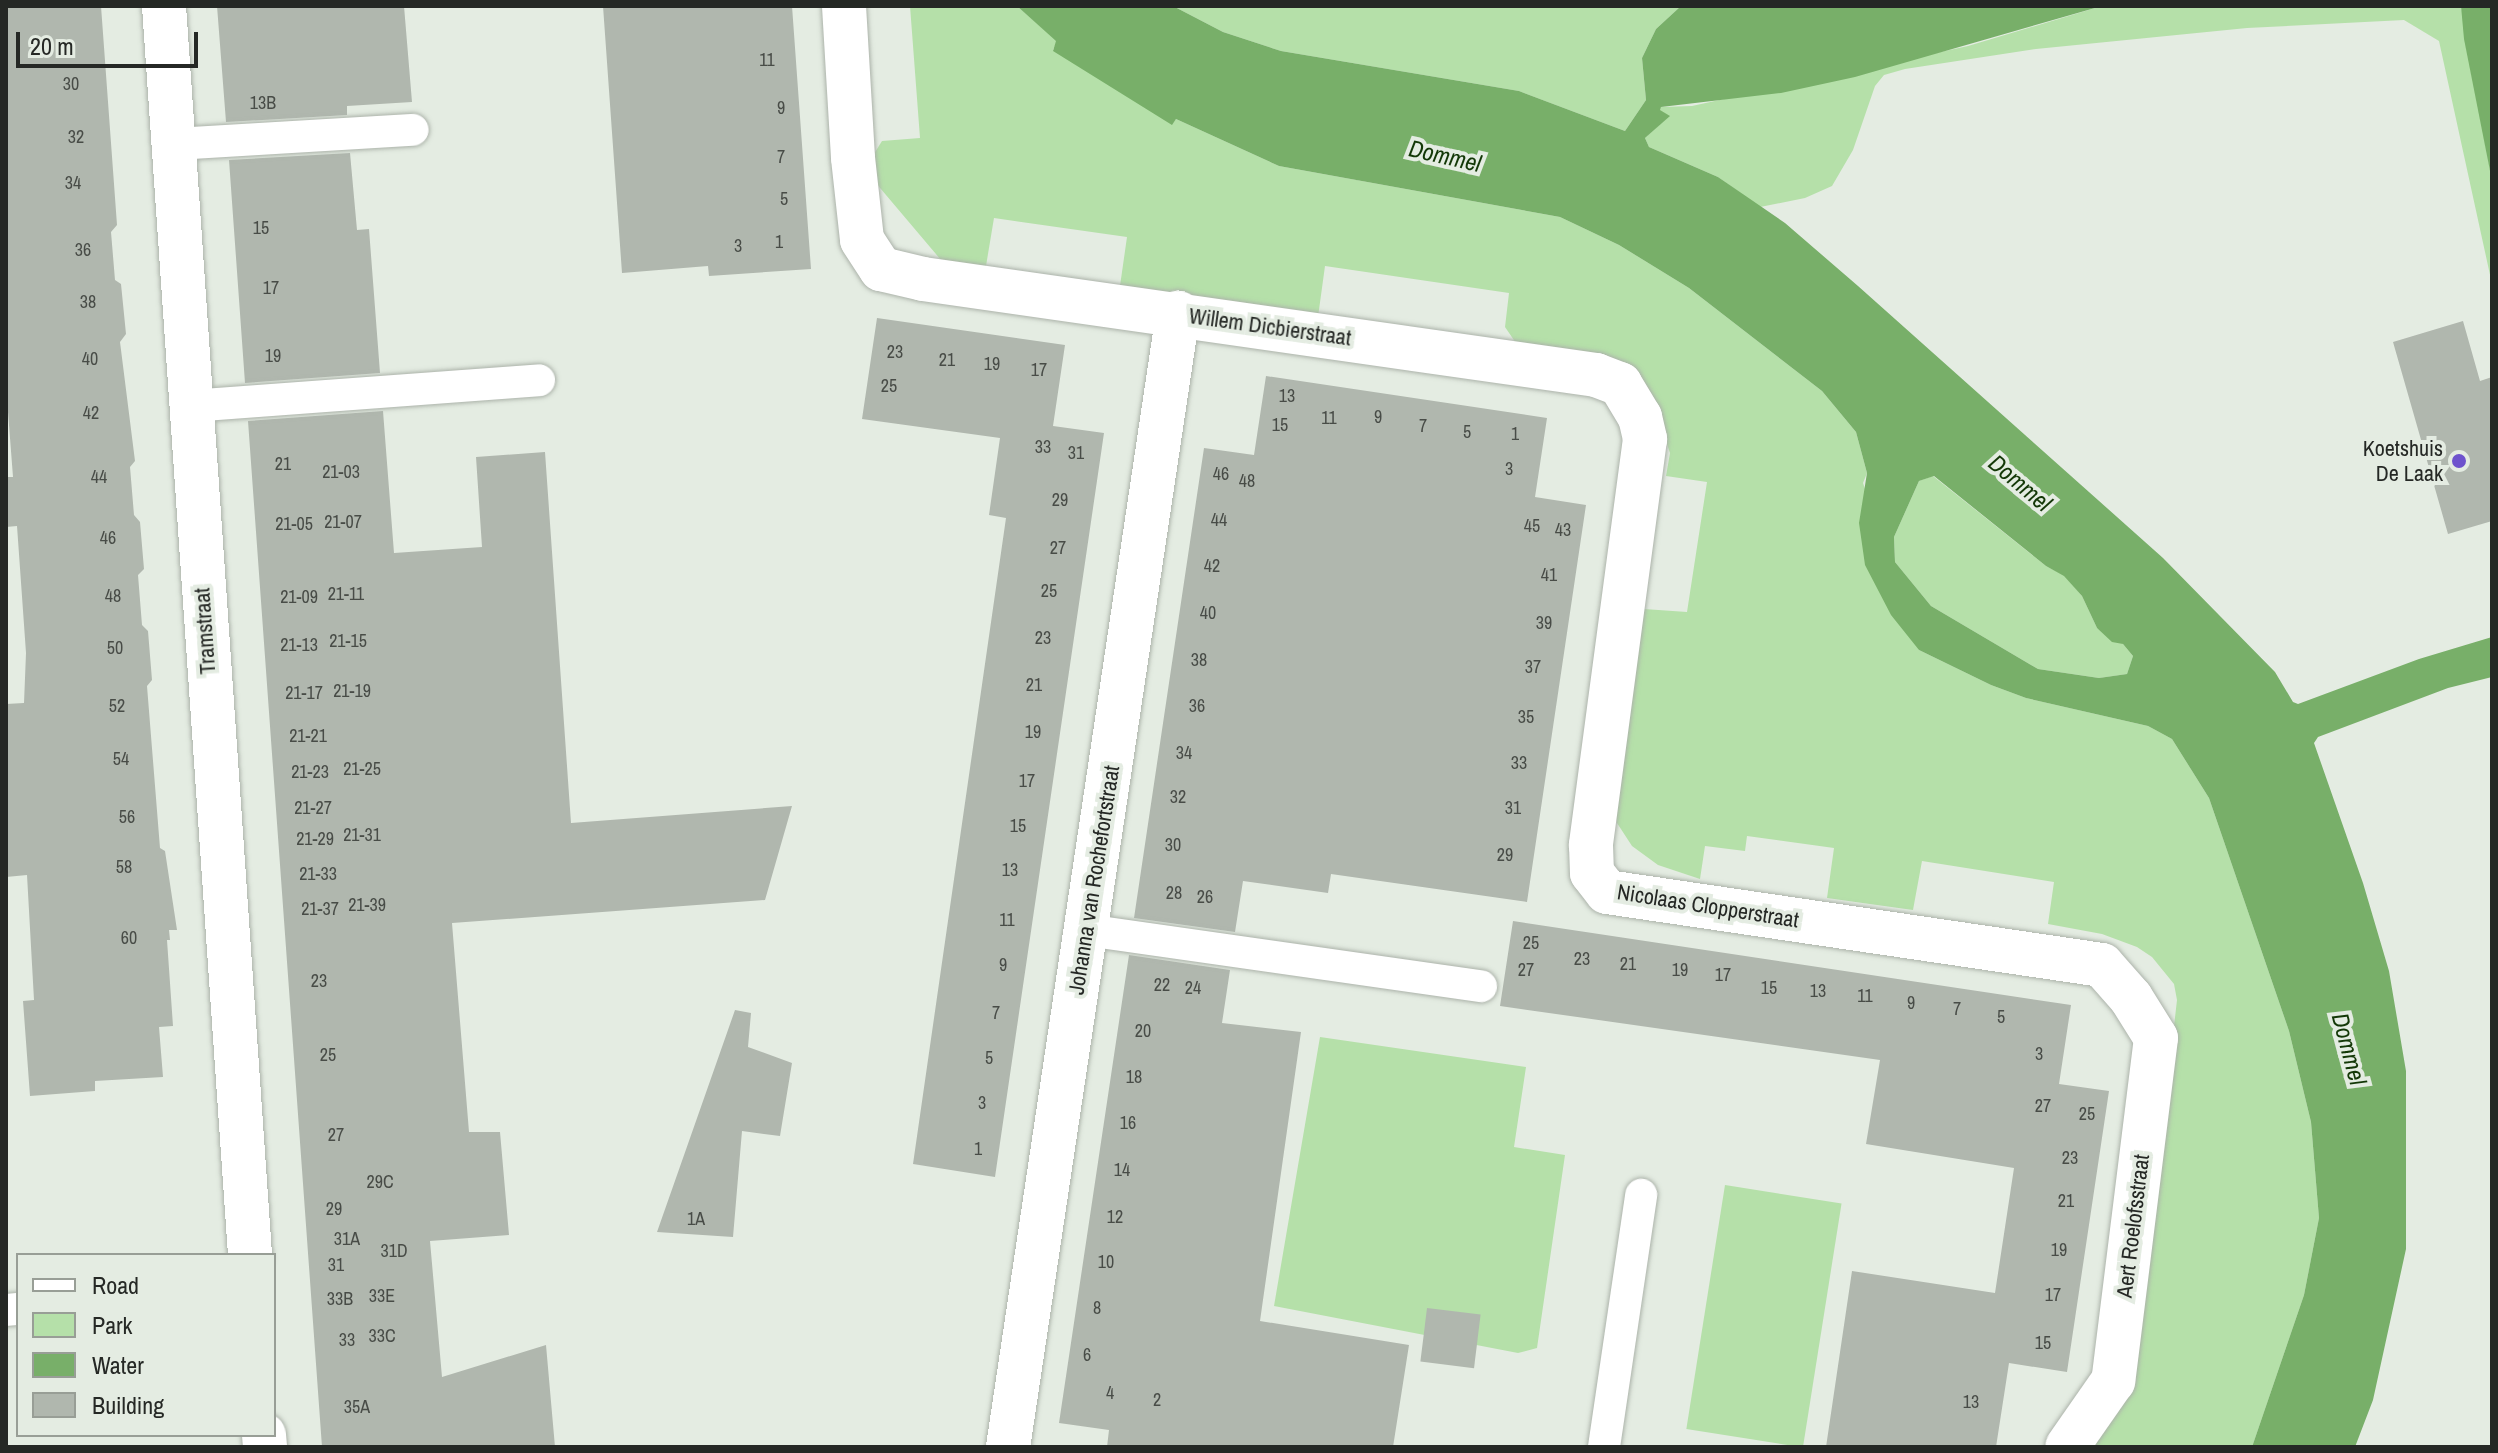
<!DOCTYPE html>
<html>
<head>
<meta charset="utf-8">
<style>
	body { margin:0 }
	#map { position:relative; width:2498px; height:1453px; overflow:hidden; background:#e4ece2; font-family:"Archivo Narrow",sans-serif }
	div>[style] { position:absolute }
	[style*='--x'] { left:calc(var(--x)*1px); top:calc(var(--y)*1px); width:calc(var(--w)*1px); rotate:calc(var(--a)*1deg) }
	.green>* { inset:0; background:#b5e0a9; transform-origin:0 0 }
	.water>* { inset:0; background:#78af69 }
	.building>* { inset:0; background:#b0b7ae; transform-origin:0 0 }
	.roads { filter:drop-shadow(0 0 2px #acb3aa) drop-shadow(0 0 2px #acb3aa) }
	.service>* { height:32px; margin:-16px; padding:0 16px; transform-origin:16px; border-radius:16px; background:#fff }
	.minor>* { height:44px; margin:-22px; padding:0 22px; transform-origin:22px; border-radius:22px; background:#fff }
	.dots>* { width:22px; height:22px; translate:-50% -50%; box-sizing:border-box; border:4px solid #e4ece2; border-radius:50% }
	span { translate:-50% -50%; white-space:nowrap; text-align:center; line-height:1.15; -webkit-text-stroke:8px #e4ece2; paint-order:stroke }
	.number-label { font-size:18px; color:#484c47 }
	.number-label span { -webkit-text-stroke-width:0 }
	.street-label { font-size:22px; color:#252825 }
	.poi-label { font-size:22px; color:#252825 }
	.right { translate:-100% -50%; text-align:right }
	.water-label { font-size:24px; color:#133807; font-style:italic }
	.frame { position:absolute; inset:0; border:8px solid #252825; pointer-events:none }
	.legend { position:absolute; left:16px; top:1253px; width:260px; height:184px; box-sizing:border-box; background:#e4ece2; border:2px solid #989e96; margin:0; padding:10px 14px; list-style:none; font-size:24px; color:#252825 }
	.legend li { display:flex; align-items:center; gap:16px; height:40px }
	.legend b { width:40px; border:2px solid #989e96 }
	.scale { position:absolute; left:16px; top:32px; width:182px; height:36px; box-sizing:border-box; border:4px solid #252825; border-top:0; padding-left:10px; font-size:24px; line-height:28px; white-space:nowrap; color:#252825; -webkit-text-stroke:6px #e4ece2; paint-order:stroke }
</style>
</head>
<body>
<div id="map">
	<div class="green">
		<div style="clip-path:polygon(910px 6px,1017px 6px,1057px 41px,1053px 50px,1172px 124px,1176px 119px,1279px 166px,1560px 217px,1619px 245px,1689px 288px,1822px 391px,1856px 432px,1867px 473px,1863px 483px,1919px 650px,1991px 685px,2026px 698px,2148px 726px,2172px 739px,2209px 798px,2289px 1031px,2311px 1122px,2319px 1218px,2304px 1295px,2252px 1447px,2087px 1447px,2136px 1360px,2177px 1000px,2174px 984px,2152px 957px,2137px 947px,2102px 934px,2048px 924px,2054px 882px,1922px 861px,1913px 910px,1827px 898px,1834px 848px,1747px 836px,1745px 851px,1705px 846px,1700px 879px,1658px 865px,1632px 846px,1617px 823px,1612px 803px,1644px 609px,1687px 612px,1707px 482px,1666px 476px,1670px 453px,1653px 403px,1518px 346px,1505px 327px,1509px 293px,1325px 266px,1318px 317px,1120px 286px,1127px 237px,994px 218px,986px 266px,963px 286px,875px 182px,872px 157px,882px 141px,920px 138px)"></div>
		<div style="clip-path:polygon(1173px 6px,1681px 6px,1656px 29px,1642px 58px,1646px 100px,1625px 131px,1519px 91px,1281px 51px,1223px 32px)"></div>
		<div style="clip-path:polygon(2102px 6px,2461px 6px,2492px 181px,2492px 284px,2439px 41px,2404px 20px,2247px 28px,2036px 49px,1905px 69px,1884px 75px,1875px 86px,1853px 150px,1832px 186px,1805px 198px,1760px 207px,1718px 177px,1649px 147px,1645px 138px,1669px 116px,1659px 110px,1661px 107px,1692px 106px,1968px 46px)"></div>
		<div style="clip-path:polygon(1933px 476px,2046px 566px,2064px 575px,2082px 596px,2097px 628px,2123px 644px,2133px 656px,2127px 674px,2099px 678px,2038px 669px,1931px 606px,1895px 562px,1894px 537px,1919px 481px)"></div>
		<div style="clip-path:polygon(1320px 1037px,1526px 1067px,1514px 1147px,1565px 1155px,1537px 1348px,1518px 1353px,1274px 1306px)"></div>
		<div style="left:1725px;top:1185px;width:118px;height:247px;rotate:9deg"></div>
	</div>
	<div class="water">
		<div style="clip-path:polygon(evenodd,1017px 6px,1173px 6px,1223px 32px,1281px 51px,1519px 91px,1625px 131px,1646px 100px,1642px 58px,1656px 29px,1681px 6px,2102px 6px,1855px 77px,1781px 93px,1661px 107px,1660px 110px,1670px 116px,1645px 138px,1649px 147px,1718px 177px,1785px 223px,1858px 286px,2163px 558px,2275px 672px,2293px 702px,2298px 704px,2419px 659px,2492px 637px,2492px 677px,2448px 688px,2379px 714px,2318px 737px,2314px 743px,2363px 883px,2389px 971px,2406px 1071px,2406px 1249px,2373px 1400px,2355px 1447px,2252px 1447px,2304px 1295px,2319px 1218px,2311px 1122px,2289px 1031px,2209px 798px,2172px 739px,2148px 726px,2026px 698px,1991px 685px,1919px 650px,1891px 615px,1865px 565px,1859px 523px,1867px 473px,1856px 432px,1822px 391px,1689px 288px,1619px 245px,1560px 217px,1279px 166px,1176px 119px,1172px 125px,1053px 51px,1056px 41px,1017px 6px,1934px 476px,2046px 566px,2064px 576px,2082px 596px,2097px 628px,2112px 642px,2123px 644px,2133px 656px,2127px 674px,2099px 678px,2038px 669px,1931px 606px,1895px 562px,1894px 537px,1919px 481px,1934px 476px)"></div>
		<div style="clip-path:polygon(2461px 6px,2492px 6px,2492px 181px,2464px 39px)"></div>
	</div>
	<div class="building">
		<div style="clip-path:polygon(6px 6px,101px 6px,117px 225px,111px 232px,115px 280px,121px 284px,126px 334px,120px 342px,135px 461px,130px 467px,134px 515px,140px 522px,144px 569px,138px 575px,142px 625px,148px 631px,152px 680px,147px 686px,160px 848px,165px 851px,177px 930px,169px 930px,170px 940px,167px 940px,173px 1026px,159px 1027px,163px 1077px,95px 1081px,95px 1091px,30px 1096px,23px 1001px,34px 1000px,27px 875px,6px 877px,6px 704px,24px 703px,26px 653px,17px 526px,6px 527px,6px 477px,13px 477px,6px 386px)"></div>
		<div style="clip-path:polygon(217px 6px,404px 6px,412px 102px,347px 106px,347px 115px,226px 122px)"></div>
		<div style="clip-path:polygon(603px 6px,792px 6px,811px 269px,709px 276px,708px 266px,622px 273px)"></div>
		<div style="clip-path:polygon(350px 153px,357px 230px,369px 229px,380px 373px,245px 383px,229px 160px)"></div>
		<div style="clip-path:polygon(877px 318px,1065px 345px,1053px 426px,1104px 433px,995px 1177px,913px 1164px,1006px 518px,989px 515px,1000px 438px,862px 419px)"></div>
		<div style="clip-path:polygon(2463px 321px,2480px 381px,2492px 377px,2492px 521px,2448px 534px,2393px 342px)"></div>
		<div style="clip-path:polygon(1266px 376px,1547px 418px,1535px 497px,1586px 505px,1527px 902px,1331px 874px,1328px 893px,1243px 881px,1235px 932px,1134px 918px,1204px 448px,1254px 455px)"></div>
		<div style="clip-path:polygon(383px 411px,394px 553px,482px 547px,476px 457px,545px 452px,571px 823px,792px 806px,765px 900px,452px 923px,469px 1132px,500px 1132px,509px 1235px,430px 1241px,442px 1377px,546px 1345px,555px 1447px,322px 1447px,248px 421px)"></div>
		<div style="clip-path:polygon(1513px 921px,2071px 1005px,2059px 1084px,2109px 1091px,2067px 1372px,2009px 1363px,1996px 1447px,1826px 1447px,1852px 1271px,1995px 1293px,2014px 1168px,1866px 1144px,1880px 1060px,1500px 1006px)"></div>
		<div style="clip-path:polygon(1129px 955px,1230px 970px,1222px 1023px,1301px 1032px,1260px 1321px,1409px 1345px,1393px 1447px,1107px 1447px,1109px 1430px,1059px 1423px)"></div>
		<div style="clip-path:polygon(735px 1010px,751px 1013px,748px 1047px,792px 1063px,780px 1136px,742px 1131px,733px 1237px,657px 1232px)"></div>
		<div style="left:1427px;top:1308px;width:54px;height:54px;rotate:7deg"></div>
	</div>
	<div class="roads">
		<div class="service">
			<div style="--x:174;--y:144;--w:239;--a:-3.4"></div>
			<div style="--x:189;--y:406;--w:351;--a:-4.2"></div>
			<div style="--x:1086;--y:930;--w:399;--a:8.1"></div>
			<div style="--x:6;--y:1310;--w:12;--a:-5"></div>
			<div style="--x:1604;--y:1447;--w:255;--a:-81.6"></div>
		</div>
		<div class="minor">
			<div style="--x:164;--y:6;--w:1252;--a:86.06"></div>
			<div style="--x:844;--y:6;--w:152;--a:86.6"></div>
			<div style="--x:853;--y:158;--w:82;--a:83.7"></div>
			<div style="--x:862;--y:240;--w:35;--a:57"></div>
			<div style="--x:881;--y:269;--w:43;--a:13.4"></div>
			<div style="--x:923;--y:279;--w:680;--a:8.12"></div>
			<div style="--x:1596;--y:375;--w:26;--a:21"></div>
			<div style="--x:1620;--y:384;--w:39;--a:59"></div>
			<div style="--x:1640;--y:417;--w:23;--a:77"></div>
			<div style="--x:1645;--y:439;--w:410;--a:97.6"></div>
			<div style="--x:1591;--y:845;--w:28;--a:88"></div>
			<div style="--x:1592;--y:873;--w:24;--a:52"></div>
			<div style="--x:1607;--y:892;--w:500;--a:8.39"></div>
			<div style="--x:2102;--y:965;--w:44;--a:48.7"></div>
			<div style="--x:2131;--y:998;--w:47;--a:58"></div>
			<div style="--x:2156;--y:1038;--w:346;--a:97.1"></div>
			<div style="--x:2113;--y:1381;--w:80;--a:124.9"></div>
			<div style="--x:264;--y:1435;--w:12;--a:85"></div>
			<div style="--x:1008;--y:1447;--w:1147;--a:-81.47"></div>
		</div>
	</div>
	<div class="dots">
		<div style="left:2459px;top:461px;background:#6e53cd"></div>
	</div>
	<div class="number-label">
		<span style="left:767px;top:60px">11</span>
		<span style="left:71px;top:84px">30</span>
		<span style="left:263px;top:103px">13B</span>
		<span style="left:781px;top:108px">9</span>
		<span style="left:76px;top:137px">32</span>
		<span style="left:781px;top:157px">7</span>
		<span style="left:73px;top:183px">34</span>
		<span style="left:784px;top:199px">5</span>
		<span style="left:261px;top:228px">15</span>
		<span style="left:779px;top:242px">1</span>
		<span style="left:738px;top:246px">3</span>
		<span style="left:83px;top:250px">36</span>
		<span style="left:271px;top:288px">17</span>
		<span style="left:88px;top:302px">38</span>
		<span style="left:895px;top:352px">23</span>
		<span style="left:273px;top:356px">19</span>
		<span style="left:90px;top:359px">40</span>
		<span style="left:947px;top:360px">21</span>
		<span style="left:992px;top:364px">19</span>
		<span style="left:1039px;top:370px">17</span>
		<span style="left:889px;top:386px">25</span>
		<span style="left:1287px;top:396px">13</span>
		<span style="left:91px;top:413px">42</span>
		<span style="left:1378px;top:417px">9</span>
		<span style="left:1329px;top:418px">11</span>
		<span style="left:1280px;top:425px">15</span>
		<span style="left:1423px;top:426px">7</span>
		<span style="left:1467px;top:432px">5</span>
		<span style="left:1515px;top:434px">1</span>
		<span style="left:1043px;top:447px">33</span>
		<span style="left:1076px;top:453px">31</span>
		<span style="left:283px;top:464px">21</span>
		<span style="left:1509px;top:469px">3</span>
		<span style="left:341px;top:472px">21-03</span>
		<span style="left:1221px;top:474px">46</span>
		<span style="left:99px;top:477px">44</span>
		<span style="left:1247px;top:481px">48</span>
		<span style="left:1060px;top:500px">29</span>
		<span style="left:1219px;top:520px">44</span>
		<span style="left:343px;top:522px">21-07</span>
		<span style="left:294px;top:524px">21-05</span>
		<span style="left:1532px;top:526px">45</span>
		<span style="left:1563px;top:530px">43</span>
		<span style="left:108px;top:538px">46</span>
		<span style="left:1058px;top:548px">27</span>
		<span style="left:1212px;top:566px">42</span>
		<span style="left:1549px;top:575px">41</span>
		<span style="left:1049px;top:591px">25</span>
		<span style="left:346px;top:594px">21-11</span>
		<span style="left:113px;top:596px">48</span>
		<span style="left:299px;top:597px">21-09</span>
		<span style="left:1208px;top:613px">40</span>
		<span style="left:1544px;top:623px">39</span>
		<span style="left:1043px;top:638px">23</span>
		<span style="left:348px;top:641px">21-15</span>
		<span style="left:299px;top:645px">21-13</span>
		<span style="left:115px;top:648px">50</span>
		<span style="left:1199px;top:660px">38</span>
		<span style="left:1533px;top:667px">37</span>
		<span style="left:1034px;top:685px">21</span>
		<span style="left:352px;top:691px">21-19</span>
		<span style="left:304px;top:693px">21-17</span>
		<span style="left:117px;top:706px">52</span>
		<span style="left:1197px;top:706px">36</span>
		<span style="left:1526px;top:717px">35</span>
		<span style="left:1033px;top:732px">19</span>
		<span style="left:308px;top:736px">21-21</span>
		<span style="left:1184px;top:753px">34</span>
		<span style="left:121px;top:759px">54</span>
		<span style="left:1519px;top:763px">33</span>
		<span style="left:362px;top:769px">21-25</span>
		<span style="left:310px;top:772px">21-23</span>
		<span style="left:1027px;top:781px">17</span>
		<span style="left:1178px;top:797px">32</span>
		<span style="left:313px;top:808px">21-27</span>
		<span style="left:1513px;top:808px">31</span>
		<span style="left:127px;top:817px">56</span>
		<span style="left:1018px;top:826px">15</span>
		<span style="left:362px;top:835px">21-31</span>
		<span style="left:315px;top:839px">21-29</span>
		<span style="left:1173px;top:845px">30</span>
		<span style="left:1505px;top:855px">29</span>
		<span style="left:124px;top:867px">58</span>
		<span style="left:1010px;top:870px">13</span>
		<span style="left:318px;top:874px">21-33</span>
		<span style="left:1174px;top:893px">28</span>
		<span style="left:1205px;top:897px">26</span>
		<span style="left:367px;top:905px">21-39</span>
		<span style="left:320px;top:909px">21-37</span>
		<span style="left:1007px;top:920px">11</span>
		<span style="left:129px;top:938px">60</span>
		<span style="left:1531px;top:943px">25</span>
		<span style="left:1582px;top:959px">23</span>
		<span style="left:1628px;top:964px">21</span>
		<span style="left:1003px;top:965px">9</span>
		<span style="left:1526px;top:970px">27</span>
		<span style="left:1680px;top:970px">19</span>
		<span style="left:1723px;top:975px">17</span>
		<span style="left:319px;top:981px">23</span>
		<span style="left:1162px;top:985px">22</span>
		<span style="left:1193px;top:988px">24</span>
		<span style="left:1769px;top:988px">15</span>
		<span style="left:1818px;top:991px">13</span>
		<span style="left:1865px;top:996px">11</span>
		<span style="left:1911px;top:1003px">9</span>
		<span style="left:1957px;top:1009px">7</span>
		<span style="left:996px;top:1013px">7</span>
		<span style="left:2001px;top:1017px">5</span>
		<span style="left:1143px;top:1031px">20</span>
		<span style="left:2039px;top:1054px">3</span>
		<span style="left:328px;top:1055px">25</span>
		<span style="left:989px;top:1058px">5</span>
		<span style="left:1134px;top:1077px">18</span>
		<span style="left:982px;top:1103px">3</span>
		<span style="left:2043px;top:1106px">27</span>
		<span style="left:2087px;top:1114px">25</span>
		<span style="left:1128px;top:1123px">16</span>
		<span style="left:336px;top:1135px">27</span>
		<span style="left:978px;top:1149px">1</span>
		<span style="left:2070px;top:1158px">23</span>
		<span style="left:1122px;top:1170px">14</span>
		<span style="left:380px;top:1182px">29C</span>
		<span style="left:2066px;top:1201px">21</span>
		<span style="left:334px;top:1209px">29</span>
		<span style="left:1115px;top:1217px">12</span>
		<span style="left:696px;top:1219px">1A</span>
		<span style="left:347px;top:1239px">31A</span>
		<span style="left:2059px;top:1250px">19</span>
		<span style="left:394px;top:1251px">31D</span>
		<span style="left:1106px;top:1262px">10</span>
		<span style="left:336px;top:1265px">31</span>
		<span style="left:2053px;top:1295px">17</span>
		<span style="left:382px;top:1296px">33E</span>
		<span style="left:340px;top:1299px">33B</span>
		<span style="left:1097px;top:1308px">8</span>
		<span style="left:382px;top:1336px">33C</span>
		<span style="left:347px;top:1340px">33</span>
		<span style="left:2043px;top:1343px">15</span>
		<span style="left:1087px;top:1355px">6</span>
		<span style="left:1110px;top:1393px">4</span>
		<span style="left:1157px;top:1400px">2</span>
		<span style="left:1971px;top:1402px">13</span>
		<span style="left:357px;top:1407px">35A</span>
	</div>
	<div class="street-label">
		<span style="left:1270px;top:327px;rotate:8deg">Willem Dicbierstraat</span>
		<span style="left:205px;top:631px;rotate:-94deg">Tramstraat</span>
		<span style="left:1094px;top:880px;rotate:-81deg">Johanna van Rochefortstraat</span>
		<span style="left:1708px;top:906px;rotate:9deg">Nicolaas Clopperstraat</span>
		<span style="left:2133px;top:1226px;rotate:-83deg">Aert Roelofsstraat</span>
	</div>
	<div class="poi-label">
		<span class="right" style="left:2443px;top:461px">Koetshuis<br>De Laak</span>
	</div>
	<div class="water-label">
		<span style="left:1445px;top:156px;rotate:13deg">Dommel</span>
		<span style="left:2020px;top:483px;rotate:40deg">Dommel</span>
		<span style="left:2349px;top:1049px;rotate:75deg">Dommel</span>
	</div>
	<div class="frame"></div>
	<ul class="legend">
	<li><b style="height:10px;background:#fff"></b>Road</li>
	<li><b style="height:22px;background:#b5e0a9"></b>Park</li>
	<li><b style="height:22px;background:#78af69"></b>Water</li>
	<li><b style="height:22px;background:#b0b7ae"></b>Building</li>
	</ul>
	<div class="scale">20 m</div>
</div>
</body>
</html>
